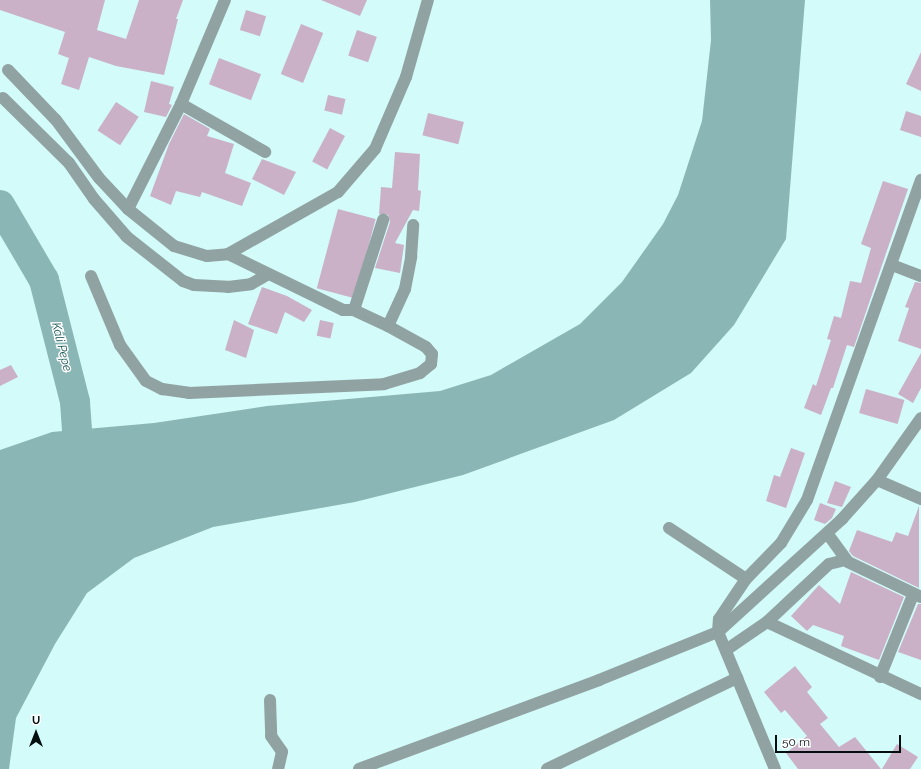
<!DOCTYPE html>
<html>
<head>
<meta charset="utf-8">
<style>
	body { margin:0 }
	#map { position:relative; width:921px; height:769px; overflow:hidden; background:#d3fbf9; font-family:Raleway,sans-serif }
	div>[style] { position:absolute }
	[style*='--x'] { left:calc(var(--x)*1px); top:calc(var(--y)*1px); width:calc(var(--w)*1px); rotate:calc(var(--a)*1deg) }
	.water>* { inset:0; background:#8ab7b5 }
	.river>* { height:30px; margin:-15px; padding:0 15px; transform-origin:15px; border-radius:15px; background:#8ab7b5 }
	.building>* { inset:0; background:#cab1c7; transform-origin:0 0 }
	.minor>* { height:12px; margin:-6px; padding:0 6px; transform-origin:6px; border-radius:6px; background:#90a3a2 }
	span { translate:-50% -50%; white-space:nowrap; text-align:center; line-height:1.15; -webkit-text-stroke:3px #fff; paint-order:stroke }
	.water-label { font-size:12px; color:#105250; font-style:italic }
	.north { position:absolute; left:16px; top:713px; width:40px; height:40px; -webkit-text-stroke:3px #fff; paint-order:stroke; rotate:0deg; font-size:11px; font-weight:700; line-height:16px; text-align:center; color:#030f0e }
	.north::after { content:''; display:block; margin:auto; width:14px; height:18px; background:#030f0e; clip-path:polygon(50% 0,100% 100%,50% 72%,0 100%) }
	.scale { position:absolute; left:775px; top:735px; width:126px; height:18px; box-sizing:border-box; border:2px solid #030f0e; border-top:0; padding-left:5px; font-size:12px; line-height:14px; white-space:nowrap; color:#030f0e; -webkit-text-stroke:3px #fff; paint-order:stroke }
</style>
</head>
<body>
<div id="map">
	<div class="water">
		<div style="clip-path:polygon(710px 0,805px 0,786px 239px,734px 325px,691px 373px,614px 420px,463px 475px,355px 502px,213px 527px,134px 558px,87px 593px,55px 644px,16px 718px,9px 769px,0 769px,0 450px,52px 432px,154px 423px,267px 406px,440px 391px,491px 375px,580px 324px,622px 282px,663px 224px,678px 195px,702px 121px,711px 40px)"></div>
	</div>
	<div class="river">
		<div style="--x:0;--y:205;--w:87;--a:59.6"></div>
		<div style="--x:44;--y:280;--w:126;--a:75.7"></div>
		<div style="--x:75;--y:402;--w:69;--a:85.9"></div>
	</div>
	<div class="building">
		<div style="clip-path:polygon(0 0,105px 0,97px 30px,126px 39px,139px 0,183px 0,176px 19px,178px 19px,164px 75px,116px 66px,89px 57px,79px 90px,61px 84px,69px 58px,58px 54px,65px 32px,0 10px)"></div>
		<div style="clip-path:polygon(321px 0,367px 0,360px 16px)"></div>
		<div style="left:246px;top:10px;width:21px;height:21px;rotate:17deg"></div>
		<div style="left:301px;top:24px;width:24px;height:54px;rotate:22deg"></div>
		<div style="left:357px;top:30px;width:21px;height:27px;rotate:19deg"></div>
		<div style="clip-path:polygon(921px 52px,921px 91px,906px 84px)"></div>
		<div style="left:219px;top:58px;width:45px;height:28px;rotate:21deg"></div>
		<div style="clip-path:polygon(151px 81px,174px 87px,169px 104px,172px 105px,166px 117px,144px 112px)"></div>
		<div style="left:328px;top:95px;width:18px;height:16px;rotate:13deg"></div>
		<div style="left:116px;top:102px;width:27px;height:34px;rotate:33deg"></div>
		<div style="clip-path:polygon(906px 111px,921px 116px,921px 137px,900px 130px)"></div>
		<div style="left:428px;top:113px;width:37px;height:23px;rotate:14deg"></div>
		<div style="clip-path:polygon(184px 114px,210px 129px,207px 136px,234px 144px,225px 173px,251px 183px,242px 206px,202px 192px,200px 197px,176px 191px,171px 205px,150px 196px,169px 144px)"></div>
		<div style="left:330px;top:128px;width:17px;height:38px;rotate:28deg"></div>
		<div style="clip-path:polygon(395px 152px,420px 154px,418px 190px,421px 191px,419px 211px,413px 210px,395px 243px,404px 245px,400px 273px,375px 268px,390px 222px,388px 215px,379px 214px,381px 187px,392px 188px)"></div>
		<div style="clip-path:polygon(262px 159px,296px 172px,284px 195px,252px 179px)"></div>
		<div style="clip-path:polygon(883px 181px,908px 189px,854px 347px,847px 345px,833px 388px,831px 388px,821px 415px,804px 408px,813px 384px,816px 386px,831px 340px,827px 339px,834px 316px,841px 318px,850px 281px,861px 283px,871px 248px,861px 244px)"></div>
		<div style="left:338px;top:209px;width:39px;height:82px;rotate:15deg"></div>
		<div style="clip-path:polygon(915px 282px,921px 283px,921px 349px,898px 341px,909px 308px,905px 307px)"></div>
		<div style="clip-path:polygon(262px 287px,287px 296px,312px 310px,304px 322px,285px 312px,277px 334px,248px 324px)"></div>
		<div style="clip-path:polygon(234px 320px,254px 330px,246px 358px,225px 350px)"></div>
		<div style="left:320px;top:320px;width:14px;height:16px;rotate:12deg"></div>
		<div style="clip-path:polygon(921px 353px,921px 388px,913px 403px,898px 394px)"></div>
		<div style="clip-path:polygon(11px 365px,18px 377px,0 386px,0 370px)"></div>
		<div style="left:866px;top:389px;width:40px;height:25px;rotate:16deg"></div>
		<div style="clip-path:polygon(791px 448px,805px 453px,786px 508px,766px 501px,774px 475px,780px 477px)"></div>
		<div style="clip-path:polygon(835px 481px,851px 487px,842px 507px,827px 503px)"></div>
		<div style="clip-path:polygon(820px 503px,836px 509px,832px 518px,825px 524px,814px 520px)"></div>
		<div style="clip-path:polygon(919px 506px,919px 588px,853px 556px,849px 551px,857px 530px,892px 542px,896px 532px,908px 536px)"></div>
		<div style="clip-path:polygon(851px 572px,904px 597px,879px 660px,841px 646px,844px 636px,813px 625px,807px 631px,791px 616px,819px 585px,840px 604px)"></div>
		<div style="clip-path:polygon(918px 604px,921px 604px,921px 660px,898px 652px)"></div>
		<div style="clip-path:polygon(795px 666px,812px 687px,807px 692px,828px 718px,820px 724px,839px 747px,855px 737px,881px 769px,798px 769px,786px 753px,807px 736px,785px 710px,781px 713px,764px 692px)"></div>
		<div style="clip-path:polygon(897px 744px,918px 757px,910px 769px,882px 769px)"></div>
	</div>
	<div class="minor">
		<div style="--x:8;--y:70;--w:69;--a:46.2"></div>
		<div style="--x:56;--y:120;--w:72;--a:53.4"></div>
		<div style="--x:99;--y:178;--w:42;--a:46.9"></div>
		<div style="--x:128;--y:209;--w:59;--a:38.8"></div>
		<div style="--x:174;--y:246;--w:34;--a:17"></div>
		<div style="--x:207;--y:256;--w:21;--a:-5"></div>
		<div style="--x:228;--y:254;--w:126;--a:-29.4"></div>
		<div style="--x:338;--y:192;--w:57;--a:-49.3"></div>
		<div style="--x:375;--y:149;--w:78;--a:-66.7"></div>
		<div style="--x:406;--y:77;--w:80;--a:-74.1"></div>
		<div style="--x:3;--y:98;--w:93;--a:44.6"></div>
		<div style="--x:69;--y:163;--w:44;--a:55.2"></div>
		<div style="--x:94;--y:199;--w:50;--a:49"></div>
		<div style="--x:127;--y:237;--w:71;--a:38.2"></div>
		<div style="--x:183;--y:281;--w:12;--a:20"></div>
		<div style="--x:194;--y:285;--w:34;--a:3"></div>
		<div style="--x:228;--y:287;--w:23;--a:-7"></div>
		<div style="--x:251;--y:284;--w:20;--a:-30"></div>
		<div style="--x:181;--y:104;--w:97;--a:29.7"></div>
		<div style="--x:128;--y:209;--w:118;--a:-63.2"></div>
		<div style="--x:181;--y:104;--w:113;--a:-67.1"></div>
		<div style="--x:892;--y:265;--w:31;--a:21"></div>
		<div style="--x:91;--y:276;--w:75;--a:67.2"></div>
		<div style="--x:120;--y:345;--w:44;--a:54.2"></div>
		<div style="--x:146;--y:381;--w:18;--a:27"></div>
		<div style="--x:162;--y:389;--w:27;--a:8"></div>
		<div style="--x:189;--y:393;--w:195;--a:-2.6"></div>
		<div style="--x:384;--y:384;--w:38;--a:-17"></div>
		<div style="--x:420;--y:373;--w:14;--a:-39"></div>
		<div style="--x:431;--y:364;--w:10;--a:-84"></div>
		<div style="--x:432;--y:354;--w:9;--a:-131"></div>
		<div style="--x:426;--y:347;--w:43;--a:-151.1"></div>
		<div style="--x:388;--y:326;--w:38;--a:-155"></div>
		<div style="--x:354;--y:310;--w:11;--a:180"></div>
		<div style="--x:343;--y:310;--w:128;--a:-154"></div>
		<div style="--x:354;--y:310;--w:95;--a:-72.1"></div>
		<div style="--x:388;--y:326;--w:41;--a:-65.3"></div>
		<div style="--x:405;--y:289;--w:33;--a:-79"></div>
		<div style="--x:411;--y:257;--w:32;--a:-86"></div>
		<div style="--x:877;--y:480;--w:48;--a:23.4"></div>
		<div style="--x:669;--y:528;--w:92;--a:33.5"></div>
		<div style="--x:827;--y:533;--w:36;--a:54"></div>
		<div style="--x:848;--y:562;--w:81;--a:25.6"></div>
		<div style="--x:767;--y:622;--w:170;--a:25.1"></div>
		<div style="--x:726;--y:650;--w:50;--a:-34.3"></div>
		<div style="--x:767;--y:622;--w:85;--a:-43.1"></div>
		<div style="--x:829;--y:564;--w:16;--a:-14"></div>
		<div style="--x:880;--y:677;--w:88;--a:-68.1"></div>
		<div style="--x:270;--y:700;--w:36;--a:88"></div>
		<div style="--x:271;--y:736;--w:19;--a:55"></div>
		<div style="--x:282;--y:752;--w:17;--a:103"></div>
		<div style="--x:359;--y:769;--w:256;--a:-20.3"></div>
		<div style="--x:599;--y:680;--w:128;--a:-22"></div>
		<div style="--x:718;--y:632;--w:168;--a:-42.3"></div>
		<div style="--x:842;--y:519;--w:52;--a:-48.1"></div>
		<div style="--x:877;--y:480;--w:76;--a:-54.6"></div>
		<div style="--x:547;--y:769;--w:211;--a:-25.6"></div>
		<div style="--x:775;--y:769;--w:148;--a:-112.6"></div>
		<div style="--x:718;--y:632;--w:13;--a:-86"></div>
		<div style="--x:719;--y:619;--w:48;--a:-56"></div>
		<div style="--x:746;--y:579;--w:50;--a:-45.8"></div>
		<div style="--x:781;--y:543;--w:50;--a:-58.8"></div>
		<div style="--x:807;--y:500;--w:340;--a:-70.4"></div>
	</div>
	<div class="water-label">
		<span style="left:61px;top:347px;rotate:76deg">Kali Pepe</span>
	</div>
	<div class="north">U</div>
	<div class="scale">50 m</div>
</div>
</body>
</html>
